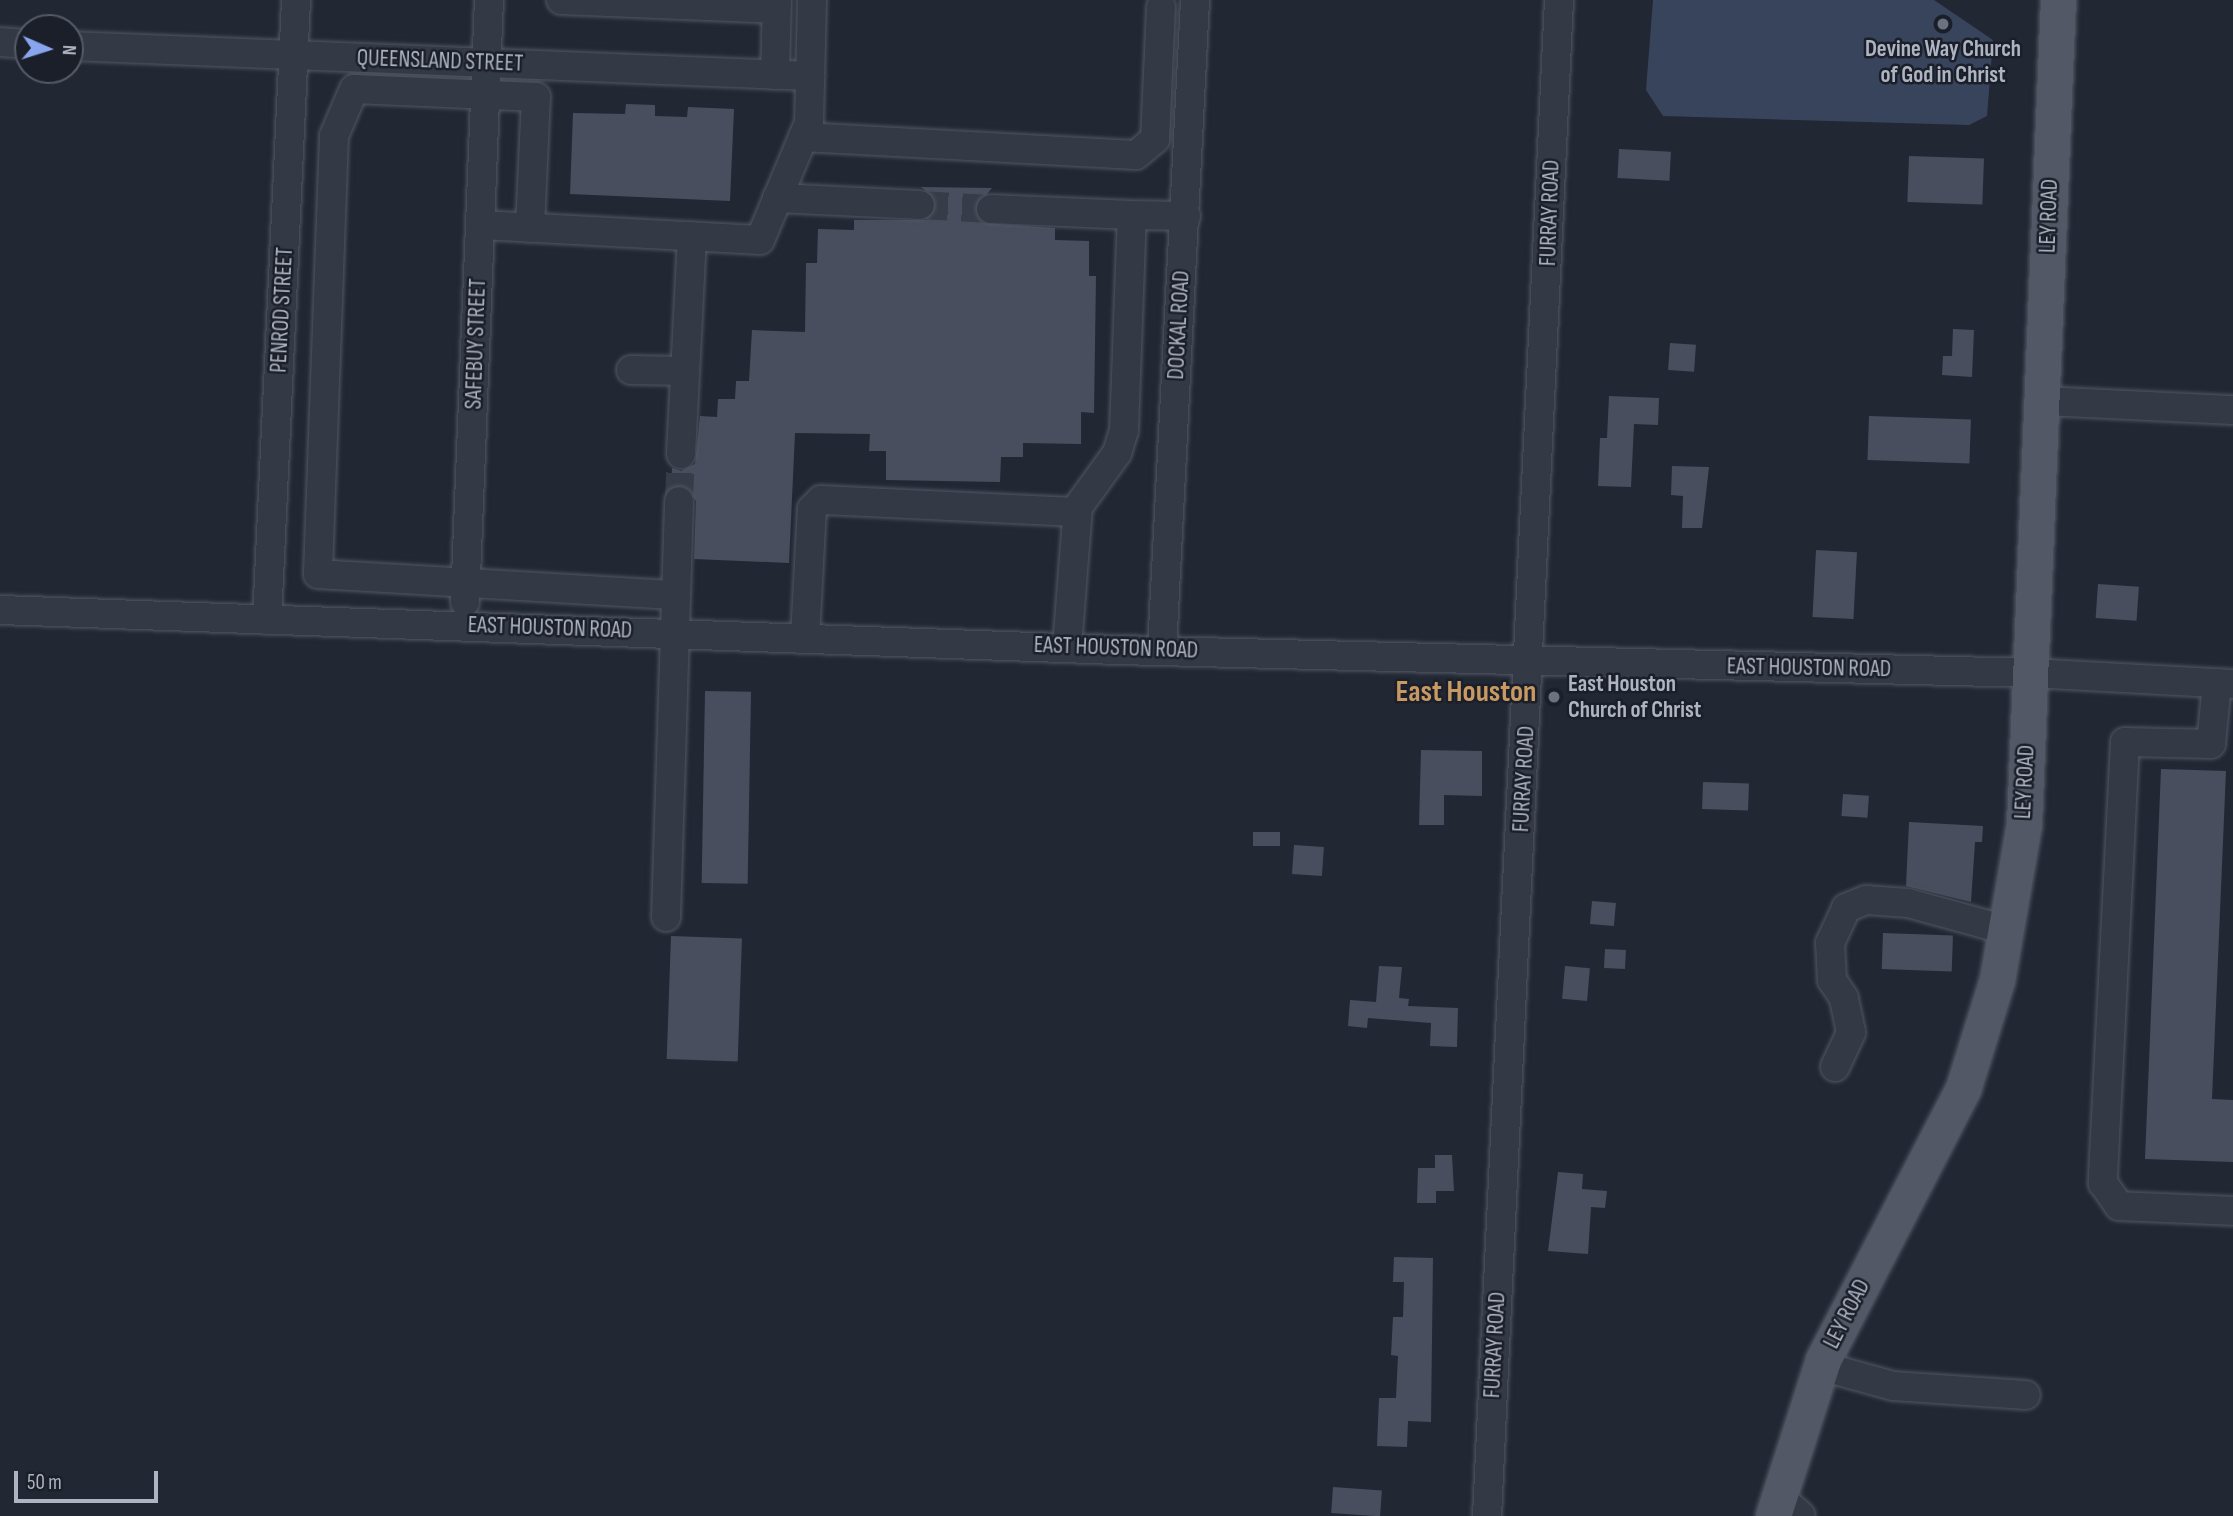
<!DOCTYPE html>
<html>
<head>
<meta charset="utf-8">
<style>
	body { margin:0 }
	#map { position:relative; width:2233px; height:1516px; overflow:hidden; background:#212834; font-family:"Sofia Sans Condensed",sans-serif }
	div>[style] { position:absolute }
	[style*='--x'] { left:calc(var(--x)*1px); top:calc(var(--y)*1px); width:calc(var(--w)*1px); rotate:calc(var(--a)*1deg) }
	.water>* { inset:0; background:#38445c }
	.building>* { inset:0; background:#484e5e; transform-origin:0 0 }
	.minor-tunnel>* { height:28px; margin-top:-14px; transform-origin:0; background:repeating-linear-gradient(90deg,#363d49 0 28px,transparent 0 42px) }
	.roads { filter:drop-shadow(0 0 2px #525763) drop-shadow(0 0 2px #525763) }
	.minor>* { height:28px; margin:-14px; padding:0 14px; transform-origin:14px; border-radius:14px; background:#343a45 }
	.major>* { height:35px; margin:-17.5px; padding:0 17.5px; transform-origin:17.5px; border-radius:17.5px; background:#525865 }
	.dots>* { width:19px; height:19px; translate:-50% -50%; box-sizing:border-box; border:4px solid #1a1f2a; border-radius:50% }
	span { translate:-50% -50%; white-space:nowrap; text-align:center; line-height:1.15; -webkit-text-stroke:5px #1a1f2a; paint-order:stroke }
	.poi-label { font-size:23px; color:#afb4c2; font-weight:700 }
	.left { translate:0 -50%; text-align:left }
	.street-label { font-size:23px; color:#afb4c2 }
	.district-label { font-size:30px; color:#c89963; font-weight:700 }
	.north { position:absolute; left:14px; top:14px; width:70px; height:70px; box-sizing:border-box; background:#1a1f2a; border:2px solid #565b67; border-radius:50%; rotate:93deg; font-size:19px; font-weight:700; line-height:28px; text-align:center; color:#afb4c2 }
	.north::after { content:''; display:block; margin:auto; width:24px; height:32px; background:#88a5ed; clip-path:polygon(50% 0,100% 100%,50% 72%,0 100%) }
	.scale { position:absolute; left:14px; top:1471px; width:144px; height:32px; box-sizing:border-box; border:4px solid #afb4c2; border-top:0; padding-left:9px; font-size:21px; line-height:24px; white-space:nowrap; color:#afb4c2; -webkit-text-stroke:5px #1a1f2a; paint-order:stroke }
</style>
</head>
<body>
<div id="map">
	<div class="water">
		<div style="clip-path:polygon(1653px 0,1934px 0,1993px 40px,1987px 116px,1969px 125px,1663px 116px,1646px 90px)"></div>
	</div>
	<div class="building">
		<div style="clip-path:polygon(626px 104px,655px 105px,655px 116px,687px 117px,688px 107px,734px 109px,730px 201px,570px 194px,573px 113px,625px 114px)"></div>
		<div style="left:1619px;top:149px;width:52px;height:29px;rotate:3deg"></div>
		<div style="left:1909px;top:156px;width:75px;height:46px;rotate:2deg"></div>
		<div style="clip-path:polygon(921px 187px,992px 188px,975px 208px,983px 223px,1055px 228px,1055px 240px,1089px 241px,1089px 276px,1096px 276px,1094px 413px,1081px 412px,1081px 444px,1023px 443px,1023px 457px,1001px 457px,1000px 482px,886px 480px,886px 451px,869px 451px,870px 434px,795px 433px,789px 563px,694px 559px,696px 501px,687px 487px,671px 487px,672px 468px,681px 471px,695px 464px,700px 416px,717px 417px,718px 399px,735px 399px,736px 381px,749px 381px,752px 330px,805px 332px,806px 263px,817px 263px,818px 229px,854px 230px,854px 220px,927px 220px,937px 205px,934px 197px)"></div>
		<div style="clip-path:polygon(1953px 329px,1974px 330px,1972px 377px,1942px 375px,1943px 356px,1952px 356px)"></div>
		<div style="left:1670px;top:343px;width:26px;height:27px;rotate:4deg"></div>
		<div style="clip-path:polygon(1609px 396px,1659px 398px,1658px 425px,1634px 424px,1631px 487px,1598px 486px,1600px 438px,1607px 438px)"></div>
		<div style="left:1869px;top:416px;width:102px;height:44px;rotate:2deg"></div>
		<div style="clip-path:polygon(1672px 466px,1709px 467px,1702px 528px,1682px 528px,1683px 496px,1671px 495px)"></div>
		<div style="left:1816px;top:550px;width:41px;height:67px;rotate:3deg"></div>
		<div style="left:2098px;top:584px;width:41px;height:34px;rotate:4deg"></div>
		<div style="left:705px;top:691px;width:46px;height:192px;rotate:1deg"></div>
		<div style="clip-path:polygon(1421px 750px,1482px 751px,1482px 796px,1444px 795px,1444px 825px,1419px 825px)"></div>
		<div style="clip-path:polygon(2161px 769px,2226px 771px,2212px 1099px,2233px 1100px,2233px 1162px,2145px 1159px)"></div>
		<div style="left:1703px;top:782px;width:46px;height:27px;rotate:2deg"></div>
		<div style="left:1843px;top:794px;width:26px;height:22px;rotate:4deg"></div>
		<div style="clip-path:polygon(1909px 822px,1983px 826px,1982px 842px,1975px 842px,1971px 902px,1906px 886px)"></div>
		<div style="left:1253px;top:832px;width:27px;height:14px"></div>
		<div style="left:1294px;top:845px;width:30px;height:29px;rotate:4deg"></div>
		<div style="left:1592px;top:901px;width:24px;height:23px;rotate:5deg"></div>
		<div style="left:1883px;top:933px;width:70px;height:36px;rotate:2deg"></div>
		<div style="left:671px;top:936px;width:71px;height:123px;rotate:2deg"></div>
		<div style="left:1605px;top:949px;width:21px;height:19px;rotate:3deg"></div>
		<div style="clip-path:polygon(1379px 966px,1402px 967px,1399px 998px,1409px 999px,1408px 1006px,1458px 1008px,1457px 1047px,1430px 1046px,1431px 1023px,1368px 1018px,1367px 1028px,1348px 1026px,1350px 1000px,1376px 1002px)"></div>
		<div style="left:1565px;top:966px;width:25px;height:33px;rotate:5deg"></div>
		<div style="clip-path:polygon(1435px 1155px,1452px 1155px,1454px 1191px,1436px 1191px,1436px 1203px,1417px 1203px,1418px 1168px,1435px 1168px)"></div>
		<div style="clip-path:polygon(1558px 1172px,1583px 1174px,1582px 1189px,1607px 1191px,1605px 1208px,1591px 1207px,1588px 1254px,1548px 1251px)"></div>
		<div style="clip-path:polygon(1394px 1257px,1433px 1258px,1431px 1422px,1408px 1421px,1407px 1447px,1377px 1446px,1379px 1398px,1396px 1398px,1398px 1356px,1391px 1355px,1393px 1317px,1403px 1317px,1404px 1282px,1393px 1282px)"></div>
		<div style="left:1333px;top:1487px;width:49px;height:26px;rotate:4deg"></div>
	</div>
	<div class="minor-tunnel">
		<div style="--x:920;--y:205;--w:71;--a:3.2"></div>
		<div style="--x:679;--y:501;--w:47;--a:-87.6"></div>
	</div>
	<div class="roads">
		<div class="minor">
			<div style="--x:561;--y:0;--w:215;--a:2.4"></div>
			<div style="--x:0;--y:42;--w:28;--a:4"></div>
			<div style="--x:70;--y:46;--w:741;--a:2.32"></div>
			<div style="--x:775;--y:75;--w:75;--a:-88.5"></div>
			<div style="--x:803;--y:137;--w:333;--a:3.1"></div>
			<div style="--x:1136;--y:155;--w:25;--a:-40"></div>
			<div style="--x:1155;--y:139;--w:132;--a:-87.4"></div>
			<div style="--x:777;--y:198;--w:143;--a:2.8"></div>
			<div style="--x:991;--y:209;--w:141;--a:2.4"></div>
			<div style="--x:481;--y:225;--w:279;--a:3.1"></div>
			<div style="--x:760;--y:240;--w:127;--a:-67.3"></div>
			<div style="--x:809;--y:123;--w:123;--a:-88.6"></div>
			<div style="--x:530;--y:228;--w:131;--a:-87.4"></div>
			<div style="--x:536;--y:97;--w:182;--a:-177.5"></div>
			<div style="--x:354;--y:89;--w:51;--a:113.1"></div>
			<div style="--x:334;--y:136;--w:438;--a:92.1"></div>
			<div style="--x:318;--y:574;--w:358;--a:3.4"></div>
			<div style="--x:631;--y:370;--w:54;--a:1.1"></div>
			<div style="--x:2042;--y:401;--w:191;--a:2.7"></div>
			<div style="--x:681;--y:454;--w:218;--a:-87.1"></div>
			<div style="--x:465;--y:602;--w:602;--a:-87.72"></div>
			<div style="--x:0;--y:610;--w:1119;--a:2.05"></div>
			<div style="--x:1118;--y:650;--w:912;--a:1.44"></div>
			<div style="--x:2030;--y:673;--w:203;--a:3.1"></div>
			<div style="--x:267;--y:620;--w:621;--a:-87.32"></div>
			<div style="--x:805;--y:637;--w:128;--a:-86.9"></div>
			<div style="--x:812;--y:509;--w:13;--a:-45"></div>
			<div style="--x:821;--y:500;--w:256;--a:2.7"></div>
			<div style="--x:1067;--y:647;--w:140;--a:-85.5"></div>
			<div style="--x:1078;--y:507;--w:67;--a:-54.2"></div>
			<div style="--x:1117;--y:453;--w:24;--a:-73"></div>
			<div style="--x:1124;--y:430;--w:215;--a:-87.9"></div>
			<div style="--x:1132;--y:215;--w:54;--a:1.1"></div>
			<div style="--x:1162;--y:650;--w:651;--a:-87.09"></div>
			<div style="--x:2217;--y:683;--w:61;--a:95.6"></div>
			<div style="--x:2211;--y:744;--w:86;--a:-178.7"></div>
			<div style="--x:2125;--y:742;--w:442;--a:92.9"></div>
			<div style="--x:2103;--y:1183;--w:28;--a:55"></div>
			<div style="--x:2119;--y:1206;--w:114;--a:2.5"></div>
			<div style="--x:666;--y:917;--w:416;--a:-88.2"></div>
			<div style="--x:1835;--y:1067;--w:38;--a:-65"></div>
			<div style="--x:1851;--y:1032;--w:35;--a:-102"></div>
			<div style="--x:1844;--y:998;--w:22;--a:-124"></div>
			<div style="--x:1832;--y:980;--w:37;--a:-93"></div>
			<div style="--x:1830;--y:943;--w:38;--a:-65"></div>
			<div style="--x:1846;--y:908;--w:22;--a:-22"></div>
			<div style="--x:1866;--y:900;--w:42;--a:4.1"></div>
			<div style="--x:1908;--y:903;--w:102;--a:15.4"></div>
			<div style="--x:1821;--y:1366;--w:75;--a:15.5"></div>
			<div style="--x:1893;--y:1386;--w:133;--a:3.9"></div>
			<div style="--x:1778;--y:1496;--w:30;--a:41"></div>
			<div style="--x:1487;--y:1516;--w:1518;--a:-87.28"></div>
		</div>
		<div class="major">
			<div style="--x:1773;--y:1516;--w:164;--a:-72.2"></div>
			<div style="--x:1823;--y:1360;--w:305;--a:-62.7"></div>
			<div style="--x:1963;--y:1089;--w:114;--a:-72.7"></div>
			<div style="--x:1997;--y:980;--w:158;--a:-80.2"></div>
			<div style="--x:2024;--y:824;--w:825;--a:-87.64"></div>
		</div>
	</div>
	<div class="dots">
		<div style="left:1943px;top:24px;background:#6b7280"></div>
		<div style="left:1554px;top:697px;background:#6b7280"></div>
	</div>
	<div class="poi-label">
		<span style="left:1943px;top:62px">Devine Way Church<br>of God in Christ</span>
		<span class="left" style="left:1568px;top:697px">East Houston<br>Church of Christ</span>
	</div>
	<div class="street-label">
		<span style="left:440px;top:61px;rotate:2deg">QUEENSLAND STREET</span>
		<span style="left:1550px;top:213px;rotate:-88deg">FURRAY ROAD</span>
		<span style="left:2049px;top:216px;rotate:-88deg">LEY ROAD</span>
		<span style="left:282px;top:310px;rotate:-87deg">PENROD STREET</span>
		<span style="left:1179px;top:325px;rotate:-87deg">DOCKAL ROAD</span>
		<span style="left:476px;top:344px;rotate:-88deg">SAFEBUY STREET</span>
		<span style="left:550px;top:628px;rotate:2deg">EAST HOUSTON ROAD</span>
		<span style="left:1116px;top:648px;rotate:2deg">EAST HOUSTON ROAD</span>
		<span style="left:1809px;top:668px;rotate:1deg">EAST HOUSTON ROAD</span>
		<span style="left:1524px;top:779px;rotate:-87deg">FURRAY ROAD</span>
		<span style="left:2025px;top:782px;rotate:-87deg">LEY ROAD</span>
		<span style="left:1847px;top:1314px;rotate:-63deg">LEY ROAD</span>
		<span style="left:1495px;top:1345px;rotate:-87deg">FURRAY ROAD</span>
	</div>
	<div class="district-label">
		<span style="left:1466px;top:692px">East Houston</span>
	</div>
	<div class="north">N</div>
	<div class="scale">50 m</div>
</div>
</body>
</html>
